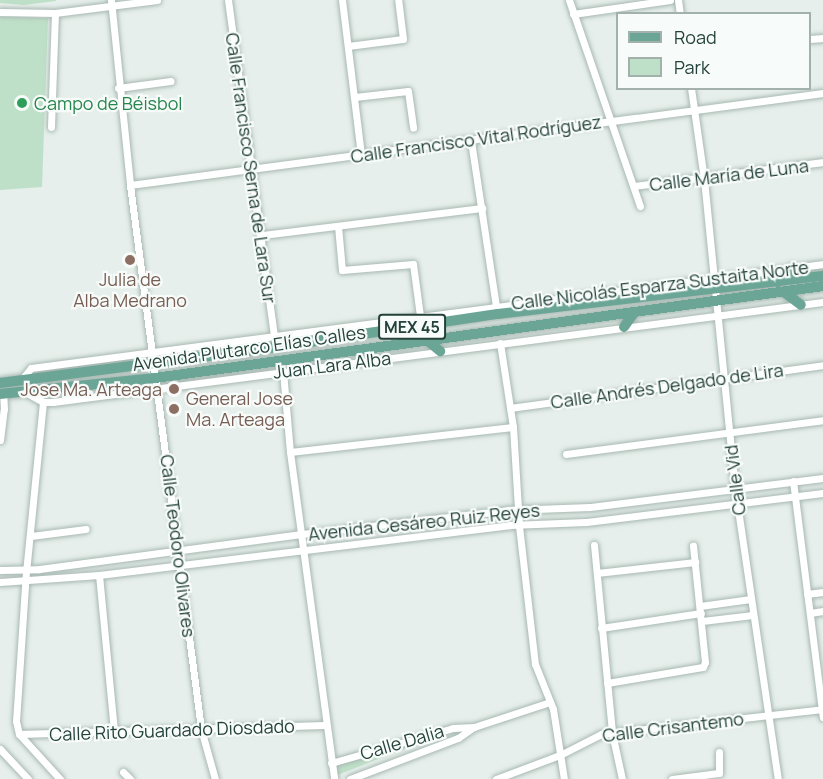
<!DOCTYPE html>
<html>
<head>
<meta charset="utf-8">
<style>
	body { margin:0 }
	#map { position:relative; width:823px; height:779px; overflow:hidden; background:#e6efeb; font-family:Manrope,sans-serif }
	div>[style] { position:absolute }
	[style*='--x'] { left:calc(var(--x)*1px); top:calc(var(--y)*1px); width:calc(var(--w)*1px); rotate:calc(var(--a)*1deg) }
	.green>* { inset:0; background:#bfe0c8 }
	.roads { filter:drop-shadow(0 0 2px #a8b8b2) drop-shadow(0 0 2px #a8b8b2) }
	.minor>* { height:7px; margin:-3.5px; padding:0 3.5px; transform-origin:3.5px; border-radius:3.5px; background:#fff }
	.primary>* { height:10px; margin:-5px; padding:0 5px; transform-origin:5px; border-radius:5px; background:#6aa596 }
	.dots>* { width:16px; height:16px; translate:-50% -50%; box-sizing:border-box; border:3px solid #f7fbf9; border-radius:50% }
	span { translate:-50% -50%; white-space:nowrap; text-align:center; line-height:1.15; -webkit-text-stroke:4.5px #f7fbf9; paint-order:stroke }
	.shield-label span { padding:2px 4px; background:#f7fbf9; border:2px solid; border-radius:4px; -webkit-text-stroke-width:0 }
	.shield-label { font-size:16px; color:#24423a; font-weight:700 }
	.leisure-label { font-size:18px; color:#27864d }
	.left { translate:0 -50%; text-align:left }
	.street-label { font-size:18px; color:#24423a }
	.education-label { font-size:18px; color:#785e54 }
	.right { translate:-100% -50%; text-align:right }
	.legend { position:absolute; left:616px; top:12px; width:195px; height:78px; box-sizing:border-box; background:#f7fbf9; border:2px solid #a3b1ad; margin:0; padding:8px 10px; list-style:none; font-size:18px; color:#24423a }
	.legend li { display:flex; align-items:center; gap:12px; height:30px }
	.legend b { width:30px; border:2px solid #a3b1ad }
</style>
</head>
<body>
<div id="map">
	<div class="green">
		<div style="clip-path:polygon(0 0,56px 0,56px 1px,24px 5px,0 3px)"></div>
		<div style="clip-path:polygon(0 17px,48px 18px,42px 187px,0 190px)"></div>
		<div style="clip-path:polygon(447px 732px,335px 776px,332px 764px)"></div>
	</div>
	<div class="roads">
		<div class="minor">
			<div style="--x:111;--y:0;--w:186;--a:84.1"></div>
			<div style="--x:130;--y:185;--w:549;--a:82.56"></div>
			<div style="--x:201;--y:729;--w:52;--a:74.4"></div>
			<div style="--x:228;--y:0;--w:340;--a:82.2"></div>
			<div style="--x:342;--y:0;--w:156;--a:83"></div>
			<div style="--x:569;--y:0;--w:218;--a:71"></div>
			<div style="--x:678;--y:0;--w:14;--a:82"></div>
			<div style="--x:0;--y:12;--w:55;--a:1"></div>
			<div style="--x:55;--y:13;--w:103;--a:-7.3"></div>
			<div style="--x:573;--y:14;--w:98;--a:-8.2"></div>
			<div style="--x:810;--y:39;--w:13;--a:-4"></div>
			<div style="--x:348;--y:46;--w:55;--a:-7.3"></div>
			<div style="--x:403;--y:39;--w:39;--a:-97"></div>
			<div style="--x:118;--y:88;--w:53;--a:-7.5"></div>
			<div style="--x:691;--y:88;--w:92;--a:81.9"></div>
			<div style="--x:704;--y:179;--w:312;--a:84.3"></div>
			<div style="--x:735;--y:489;--w:293;--a:81.6"></div>
			<div style="--x:355;--y:97;--w:53;--a:-6.5"></div>
			<div style="--x:408;--y:91;--w:37;--a:82"></div>
			<div style="--x:51;--y:127;--w:114;--a:-88"></div>
			<div style="--x:471;--y:141;--w:167;--a:81.4"></div>
			<div style="--x:130;--y:185;--w:699;--a:-7.56"></div>
			<div style="--x:634;--y:186;--w:191;--a:-7.2"></div>
			<div style="--x:338;--y:226;--w:44;--a:84.8"></div>
			<div style="--x:342;--y:270;--w:71;--a:-4.8"></div>
			<div style="--x:413;--y:264;--w:52;--a:82.3"></div>
			<div style="--x:262;--y:235;--w:222;--a:-7"></div>
			<div style="--x:500;--y:343;--w:85;--a:81.2"></div>
			<div style="--x:513;--y:427;--w:99;--a:86.5"></div>
			<div style="--x:519;--y:526;--w:139;--a:83.4"></div>
			<div style="--x:535;--y:664;--w:48;--a:68.2"></div>
			<div style="--x:553;--y:709;--w:71;--a:81.1"></div>
			<div style="--x:283;--y:371;--w:81;--a:85.1"></div>
			<div style="--x:290;--y:452;--w:330;--a:82.3"></div>
			<div style="--x:22;--y:379;--w:14;--a:-51"></div>
			<div style="--x:31;--y:368;--w:799;--a:-7.48"></div>
			<div style="--x:25;--y:392;--w:21;--a:29"></div>
			<div style="--x:43;--y:402;--w:10;--a:0"></div>
			<div style="--x:53;--y:402;--w:776;--a:-7.4"></div>
			<div style="--x:43;--y:402;--w:170;--a:95.7"></div>
			<div style="--x:26;--y:571;--w:150;--a:93.8"></div>
			<div style="--x:16;--y:721;--w:13;--a:77"></div>
			<div style="--x:19;--y:734;--w:61;--a:47.7"></div>
			<div style="--x:510;--y:408;--w:316;--a:-7.8"></div>
			<div style="--x:0;--y:440;--w:31;--a:-83"></div>
			<div style="--x:4;--y:409;--w:17;--a:-93"></div>
			<div style="--x:290;--y:452;--w:224;--a:-6.4"></div>
			<div style="--x:566;--y:454;--w:259;--a:-7.5"></div>
			<div style="--x:793;--y:481;--w:238;--a:82.8"></div>
			<div style="--x:31;--y:536;--w:55;--a:-7.3"></div>
			<div style="--x:594;--y:545;--w:189;--a:84.5"></div>
			<div style="--x:612;--y:733;--w:47;--a:77.7"></div>
			<div style="--x:0;--y:570;--w:39;--a:-1"></div>
			<div style="--x:39;--y:569;--w:265;--a:-7.6"></div>
			<div style="--x:302;--y:534;--w:207;--a:-6.6"></div>
			<div style="--x:508;--y:510;--w:82;--a:-2.1"></div>
			<div style="--x:590;--y:507;--w:235;--a:-7.1"></div>
			<div style="--x:597;--y:573;--w:99;--a:-6.4"></div>
			<div style="--x:99;--y:575;--w:158;--a:84.5"></div>
			<div style="--x:0;--y:582;--w:99;--a:-4"></div>
			<div style="--x:99;--y:575;--w:414;--a:-6.9"></div>
			<div style="--x:510;--y:525;--w:76;--a:-2.3"></div>
			<div style="--x:586;--y:522;--w:239;--a:-7"></div>
			<div style="--x:807;--y:594;--w:16;--a:-7"></div>
			<div style="--x:700;--y:606;--w:51;--a:-7.8"></div>
			<div style="--x:810;--y:613;--w:13;--a:-9"></div>
			<div style="--x:702;--y:621;--w:51;--a:-6.7"></div>
			<div style="--x:601;--y:628;--w:101;--a:-8.5"></div>
			<div style="--x:607;--y:683;--w:97;--a:-9.5"></div>
			<div style="--x:703;--y:667;--w:5;--a:-68"></div>
			<div style="--x:705;--y:662;--w:117;--a:-95.9"></div>
			<div style="--x:19;--y:734;--w:306;--a:-1.7"></div>
			<div style="--x:0;--y:749;--w:41;--a:47"></div>
			<div style="--x:331;--y:763;--w:127;--a:-16"></div>
			<div style="--x:453;--y:728;--w:21;--a:-3"></div>
			<div style="--x:123;--y:772;--w:10;--a:45"></div>
			<div style="--x:719;--y:773;--w:21;--a:-90"></div>
			<div style="--x:350;--y:779;--w:116;--a:-20.8"></div>
			<div style="--x:458;--y:738;--w:19;--a:-35"></div>
			<div style="--x:474;--y:727;--w:80;--a:-18.2"></div>
			<div style="--x:496;--y:779;--w:68;--a:-20.6"></div>
			<div style="--x:560;--y:755;--w:46;--a:-27.1"></div>
			<div style="--x:601;--y:734;--w:223;--a:-6.4"></div>
			<div style="--x:672;--y:779;--w:47;--a:-7.3"></div>
		</div>
		<div class="primary">
			<div style="--x:778;--y:282;--w:21;--a:-43"></div>
			<div style="--x:784;--y:292;--w:21;--a:37"></div>
			<div style="--x:624;--y:327;--w:16;--a:-55"></div>
			<div style="--x:428;--y:341;--w:16;--a:40"></div>
			<div style="--x:0;--y:383;--w:278;--a:-7.4"></div>
			<div style="--x:276;--y:347;--w:224;--a:-8.5"></div>
			<div style="--x:498;--y:314;--w:327;--a:-6.7"></div>
			<div style="--x:0;--y:394;--w:156;--a:-5.9"></div>
			<div style="--x:155;--y:378;--w:674;--a:-7.84"></div>
		</div>
	</div>
	<div class="dots">
		<div style="left:22px;top:103px;background:#2e9e5b"></div>
		<div style="left:130px;top:260px;background:#8d6e63"></div>
		<div style="left:174px;top:389px;background:#8d6e63"></div>
		<div style="left:174px;top:409px;background:#8d6e63"></div>
	</div>
	<div class="shield-label">
		<span style="left:412px;top:327px">MEX 45</span>
	</div>
	<div class="leisure-label">
		<span class="left" style="left:34px;top:103px">Campo de Béisbol</span>
	</div>
	<div class="street-label">
		<span style="left:476px;top:139px;rotate:-8deg">Calle Francisco Vital Rodríguez</span>
		<span style="left:251px;top:168px;rotate:82deg">Calle Francisco Serna de Lara Sur</span>
		<span style="left:729px;top:175px;rotate:-7deg">Calle María de Luna</span>
		<span style="left:660px;top:285px;rotate:-7deg">Calle Nicolás Esparza Sustaita Norte</span>
		<span style="left:249px;top:348px;rotate:-8deg">Avenida Plutarco Elías Calles</span>
		<span style="left:332px;top:365px;rotate:-7deg">Juan Lara Alba</span>
		<span style="left:667px;top:386px;rotate:-8deg">Calle Andrés Delgado de Lira</span>
		<span style="left:735px;top:480px;rotate:-97deg">Calle Vid</span>
		<span style="left:424px;top:522px;rotate:-6deg">Avenida Cesáreo Ruiz Reyes</span>
		<span style="left:178px;top:546px;rotate:83deg">Calle Teodoro Olivares</span>
		<span style="left:673px;top:727px;rotate:-7deg">Calle Crisantemo</span>
		<span style="left:172px;top:730px;rotate:-2deg">Calle Rito Guardado Diosdado</span>
		<span style="left:402px;top:742px;rotate:-16deg">Calle Dalia</span>
	</div>
	<div class="education-label">
		<span style="left:130px;top:290px">Julia de<br>Alba Medrano</span>
		<span class="right" style="left:162px;top:389px">Jose Ma. Arteaga</span>
		<span class="left" style="left:186px;top:409px">General Jose<br>Ma. Arteaga</span>
	</div>
	<ul class="legend">
	<li><b style="height:8px;background:#6aa596"></b>Road</li>
	<li><b style="height:16px;background:#bfe0c8"></b>Park</li>
	</ul>
</div>
</body>
</html>
